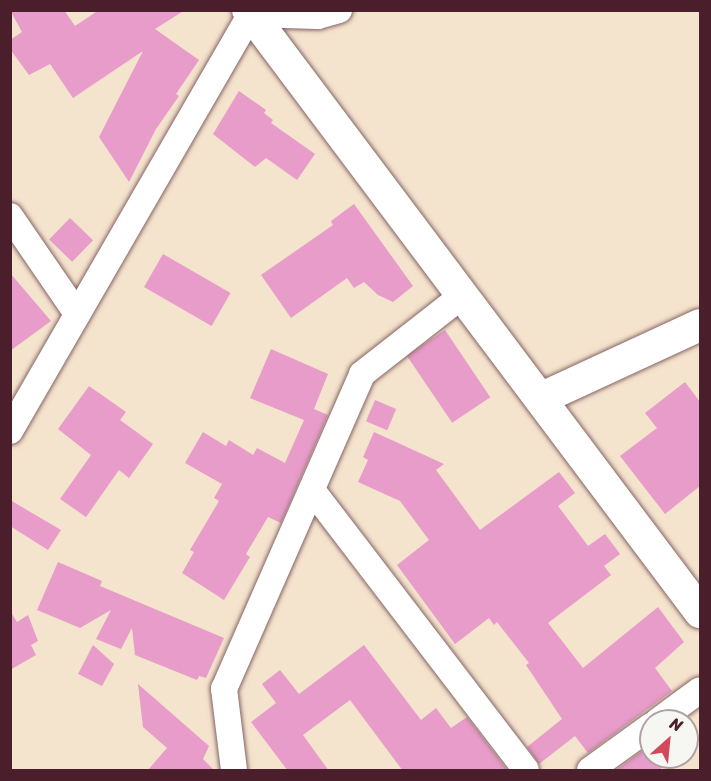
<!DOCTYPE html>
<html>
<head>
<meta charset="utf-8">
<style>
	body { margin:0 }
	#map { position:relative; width:711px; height:781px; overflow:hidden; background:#f4e3cd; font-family:Sriracha,sans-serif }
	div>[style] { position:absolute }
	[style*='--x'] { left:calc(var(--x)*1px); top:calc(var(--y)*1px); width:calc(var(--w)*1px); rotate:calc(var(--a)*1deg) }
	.building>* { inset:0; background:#e79cc9; transform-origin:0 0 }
	.roads { filter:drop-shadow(0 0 2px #866464) drop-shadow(0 0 2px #866464) }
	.minor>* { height:26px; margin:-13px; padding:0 13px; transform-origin:13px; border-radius:13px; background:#fff }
	.tertiary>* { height:32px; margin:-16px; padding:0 16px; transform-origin:16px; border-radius:16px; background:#fff }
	span { translate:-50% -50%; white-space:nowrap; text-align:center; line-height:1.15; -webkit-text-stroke:4.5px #f6f6f2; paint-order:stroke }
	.frame { position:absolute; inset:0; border:12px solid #4a1f2b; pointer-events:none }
	.north { position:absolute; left:639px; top:709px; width:60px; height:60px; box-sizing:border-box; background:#f6f6f2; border:2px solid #b1a0a2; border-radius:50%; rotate:27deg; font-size:16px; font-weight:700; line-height:24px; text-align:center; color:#4a1f2b }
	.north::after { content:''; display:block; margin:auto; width:21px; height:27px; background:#d1495b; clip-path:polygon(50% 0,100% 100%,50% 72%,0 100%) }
</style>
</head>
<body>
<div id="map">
	<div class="building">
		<div style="clip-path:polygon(10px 10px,64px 10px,75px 26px,99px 10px,185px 10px,155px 29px,199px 60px,176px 94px,179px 96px,156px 129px,129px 182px,99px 137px,143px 51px,73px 98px,50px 64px,29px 75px,10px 49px,10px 40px,22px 32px)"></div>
		<div style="clip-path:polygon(239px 91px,266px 110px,264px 113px,273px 120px,271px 123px,315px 154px,297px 180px,266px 158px,255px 167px,213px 134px)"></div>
		<div style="clip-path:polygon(354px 204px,413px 286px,393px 302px,378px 295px,364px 282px,354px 288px,347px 278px,291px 318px,261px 275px,333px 225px,331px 221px)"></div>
		<div style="left:70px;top:218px;width:32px;height:30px;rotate:44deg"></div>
		<div style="left:163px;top:254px;width:78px;height:38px;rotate:30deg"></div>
		<div style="clip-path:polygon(10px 273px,51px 321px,10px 351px)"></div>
		<div style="left:445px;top:330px;width:81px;height:46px;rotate:56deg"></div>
		<div style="clip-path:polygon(271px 349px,328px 374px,314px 409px,328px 415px,281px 523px,268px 517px,246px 554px,250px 557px,224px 600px,182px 573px,194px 552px,190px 550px,219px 501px,214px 498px,222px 484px,185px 463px,203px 432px,226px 446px,229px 440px,253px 455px,257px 448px,285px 463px,304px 420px,250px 398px)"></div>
		<div style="clip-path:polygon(685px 382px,700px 402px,700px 486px,665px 514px,620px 456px,657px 428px,645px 413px)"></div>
		<div style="clip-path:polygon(89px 386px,126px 412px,120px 420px,153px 444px,129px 478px,119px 470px,86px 517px,60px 499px,91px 455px,58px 429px)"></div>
		<div style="left:375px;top:400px;width:23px;height:23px;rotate:23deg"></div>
		<div style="clip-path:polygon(374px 432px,444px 464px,436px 470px,480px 530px,559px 472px,575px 493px,558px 506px,588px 546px,605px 534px,620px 554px,604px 566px,611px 575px,548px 623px,583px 668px,658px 607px,684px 642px,655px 668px,672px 691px,588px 753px,575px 736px,539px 764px,527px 747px,562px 719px,526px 665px,529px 663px,497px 622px,494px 625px,489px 618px,455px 644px,397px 565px,429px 540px,400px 501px,358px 482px,368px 460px,363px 457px)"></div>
		<div style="clip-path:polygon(10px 500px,61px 530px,48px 550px,10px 526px)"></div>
		<div style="clip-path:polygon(58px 562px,102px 581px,100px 586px,224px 638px,206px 678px,199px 676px,197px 680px,135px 655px,132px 628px,121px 649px,96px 639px,111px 610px,80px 628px,37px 610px)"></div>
		<div style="clip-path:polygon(10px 611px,17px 622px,28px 615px,38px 641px,31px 645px,36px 655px,10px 670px)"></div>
		<div style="clip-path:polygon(93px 645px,114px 664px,102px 686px,78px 674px)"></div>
		<div style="clip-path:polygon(364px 645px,421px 720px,436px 708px,451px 728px,467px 717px,508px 771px,403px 771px,350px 700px,303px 735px,329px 771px,288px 771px,251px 722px,276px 703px,262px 684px,280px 670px,299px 694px)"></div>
		<div style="clip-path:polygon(138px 684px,209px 746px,203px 759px,215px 771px,147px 771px,167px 748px,143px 727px)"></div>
		<div style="clip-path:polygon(646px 748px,663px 771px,615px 771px)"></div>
	</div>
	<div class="roads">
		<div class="minor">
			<div style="--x:10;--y:216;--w:119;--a:55.6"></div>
			<div style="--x:10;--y:431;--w:482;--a:-60"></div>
			<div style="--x:251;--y:14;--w:67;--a:1.7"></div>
			<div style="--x:318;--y:16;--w:22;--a:-16"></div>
			<div style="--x:312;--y:490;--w:352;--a:52.6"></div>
			<div style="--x:658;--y:721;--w:52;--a:-36.4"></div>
			<div style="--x:234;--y:770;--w:82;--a:-97"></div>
			<div style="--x:224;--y:689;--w:344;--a:-66.3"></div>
			<div style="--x:362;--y:374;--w:127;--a:-38"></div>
			<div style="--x:590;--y:770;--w:75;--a:-35.8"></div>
		</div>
		<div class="tertiary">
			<div style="--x:248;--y:10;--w:753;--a:53.1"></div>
			<div style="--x:542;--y:398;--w:174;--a:-24.8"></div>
		</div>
	</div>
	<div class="frame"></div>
	<div class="north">N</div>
</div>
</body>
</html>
